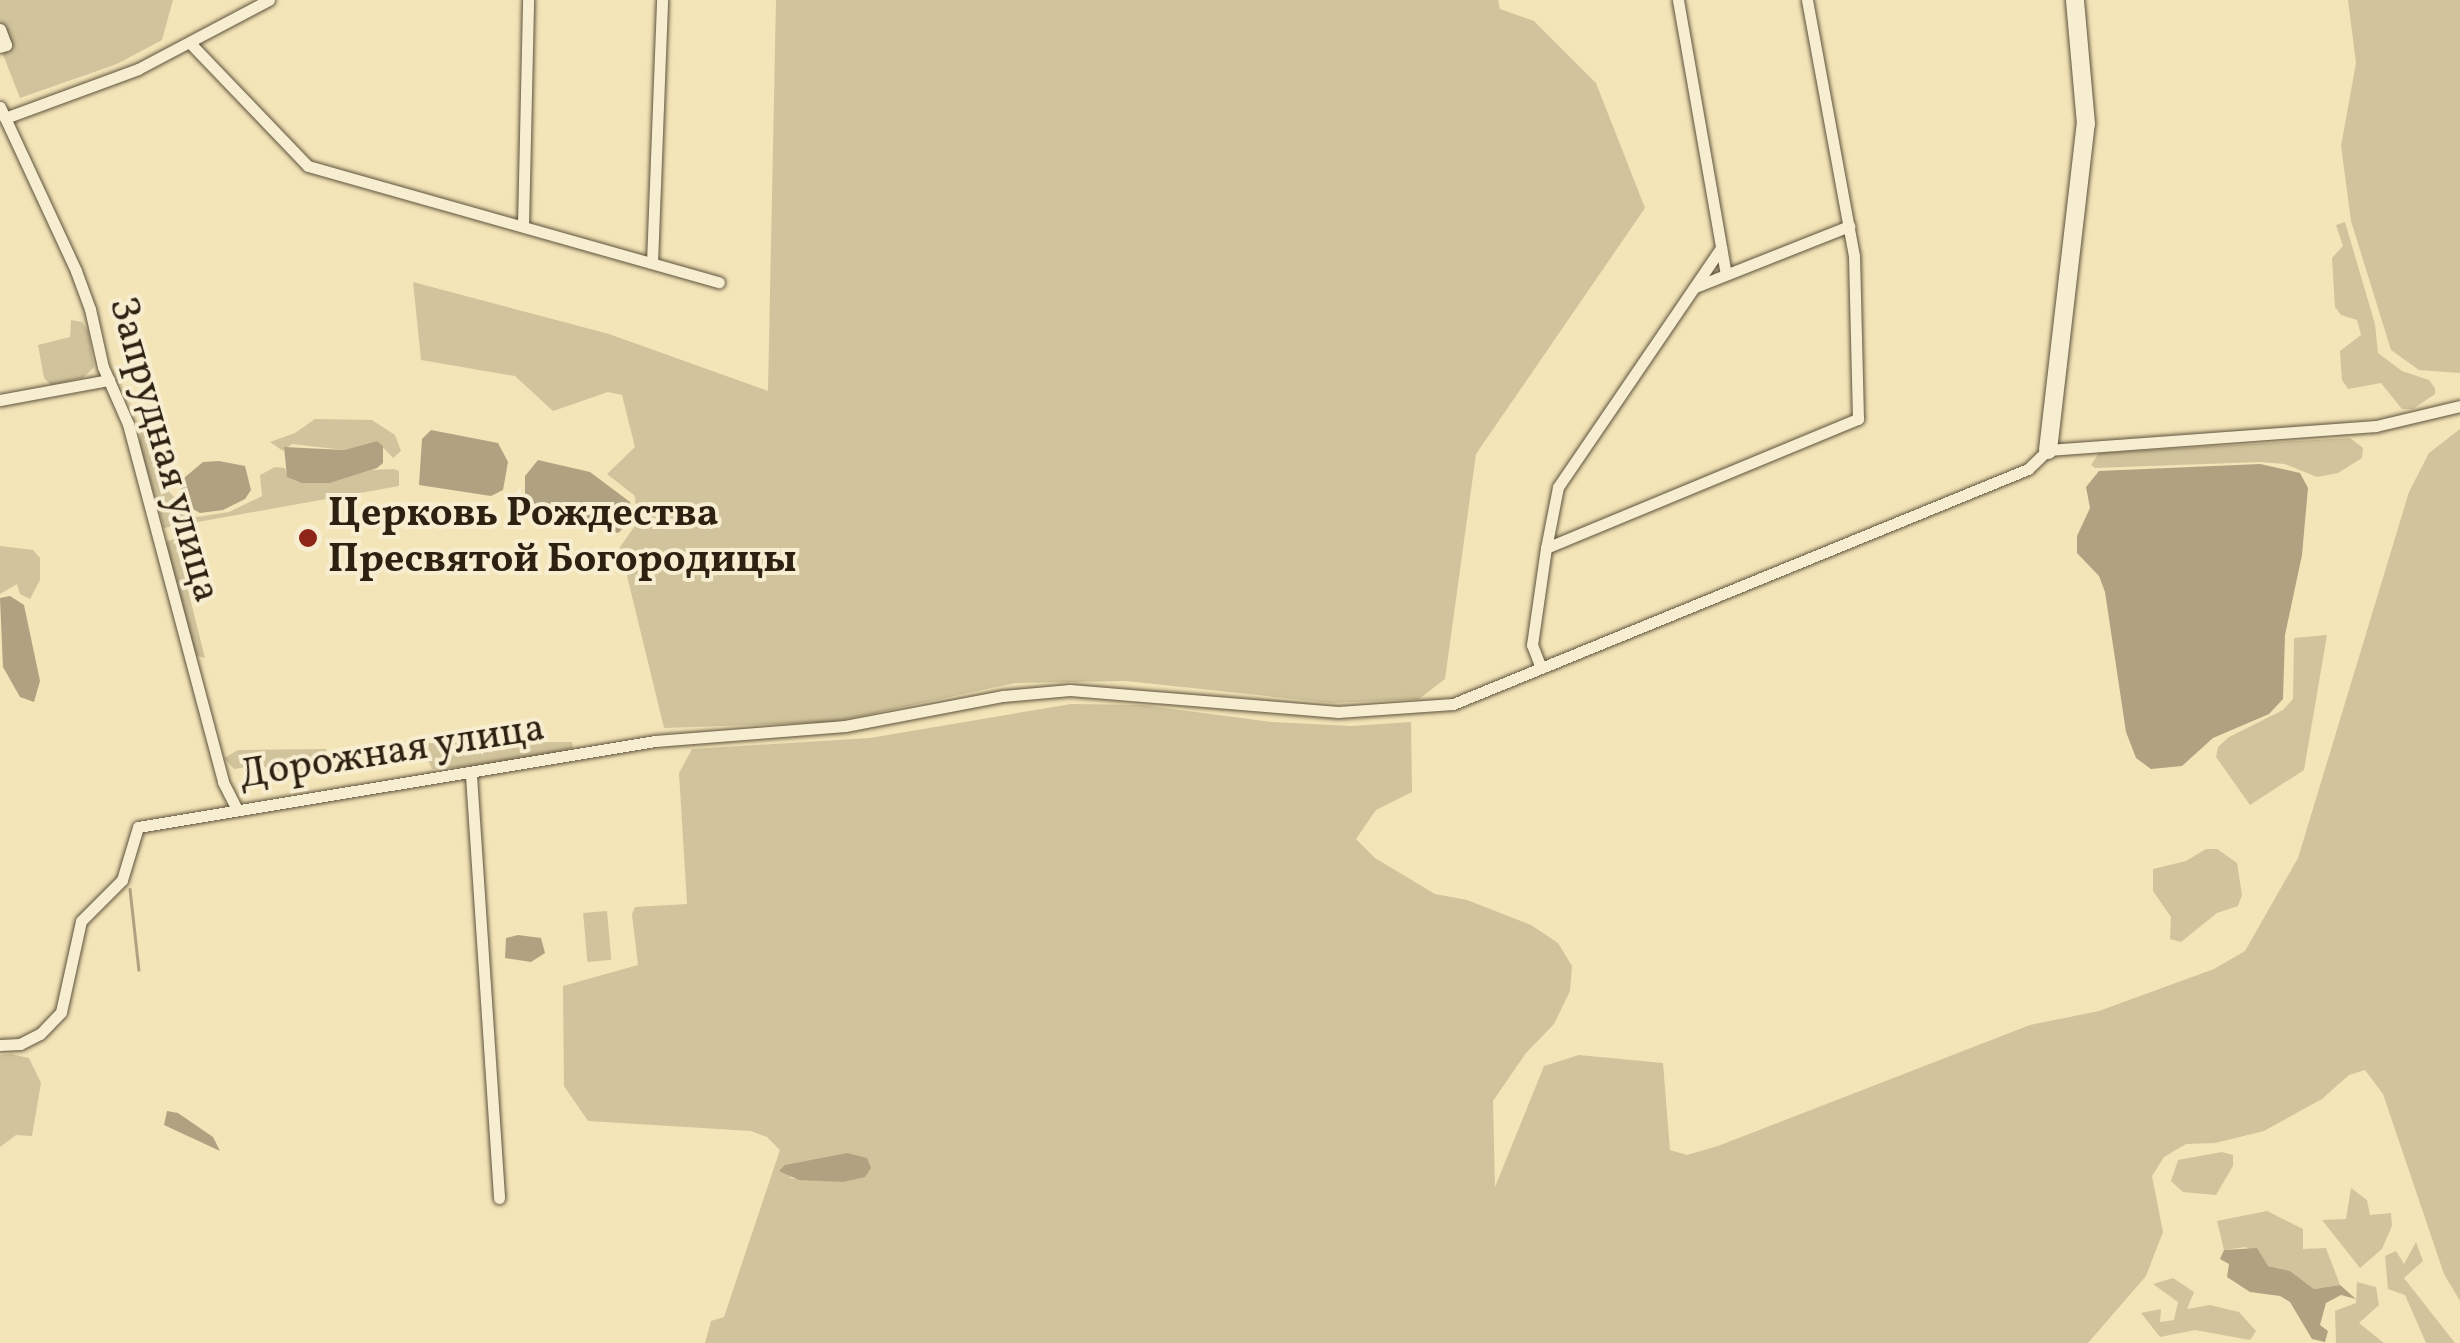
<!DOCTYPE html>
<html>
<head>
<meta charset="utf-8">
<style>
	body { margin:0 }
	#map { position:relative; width:2460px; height:1343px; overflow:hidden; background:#f3e5b8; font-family:Vollkorn,serif }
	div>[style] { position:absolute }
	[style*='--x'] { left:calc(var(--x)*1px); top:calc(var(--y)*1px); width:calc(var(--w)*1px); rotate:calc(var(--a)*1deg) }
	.green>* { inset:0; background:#d1c49c; transform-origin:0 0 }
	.water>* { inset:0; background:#b0a280 }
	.stream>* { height:2.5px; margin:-1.25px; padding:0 1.25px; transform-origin:1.25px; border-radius:1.25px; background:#b0a280 }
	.roads { filter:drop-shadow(0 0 2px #5e523c) drop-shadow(0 0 2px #5e523c) }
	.street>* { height:11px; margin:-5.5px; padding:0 5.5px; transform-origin:5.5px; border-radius:5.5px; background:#f7eed1 }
	.secondary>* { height:18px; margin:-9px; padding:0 9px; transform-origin:9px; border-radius:9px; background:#f7eed1 }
	.dots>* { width:28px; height:28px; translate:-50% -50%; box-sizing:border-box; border:5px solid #f7eed1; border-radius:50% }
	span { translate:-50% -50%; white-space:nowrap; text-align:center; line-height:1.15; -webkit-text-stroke:8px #f7eed1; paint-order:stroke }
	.street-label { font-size:40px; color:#2d2112 }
	.poi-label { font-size:40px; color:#2d2112; font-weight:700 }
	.left { translate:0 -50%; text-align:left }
</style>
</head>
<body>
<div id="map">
	<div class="green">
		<div style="clip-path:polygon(0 0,173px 0,162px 40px,117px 64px,20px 98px,0 47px)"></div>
		<div style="clip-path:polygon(776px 0,1498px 0,1500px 9px,1534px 21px,1596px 83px,1645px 208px,1476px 454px,1445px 679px,1419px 699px,1332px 703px,1126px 681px,1015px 683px,833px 722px,664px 728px,620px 547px,637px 523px,635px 496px,607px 474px,635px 447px,622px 395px,608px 392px,553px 411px,515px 376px,421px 360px,413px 282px,609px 334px,768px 391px)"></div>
		<div style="clip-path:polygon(2348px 0,2460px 0,2460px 373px,2419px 370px,2391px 350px,2351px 221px,2341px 146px,2356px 63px)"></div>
		<div style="clip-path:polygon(2345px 222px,2375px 324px,2378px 353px,2402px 371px,2429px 380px,2435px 388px,2435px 394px,2413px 409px,2402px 409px,2381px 383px,2348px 389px,2342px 380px,2340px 351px,2361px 335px,2357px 320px,2341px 315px,2335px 307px,2332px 258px,2343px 246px,2336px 225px)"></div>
		<div style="clip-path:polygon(71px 320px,82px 322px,88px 331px,94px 367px,83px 378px,51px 385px,44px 378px,38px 345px,70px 337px)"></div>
		<div style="clip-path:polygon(315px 419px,372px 420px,395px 435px,401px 451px,393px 458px,377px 441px,344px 450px,292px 444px,283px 451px,270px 442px,295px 433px)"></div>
		<div style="clip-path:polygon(evenodd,2460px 429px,2460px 1301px,2444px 1274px,2383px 1094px,2365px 1070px,2349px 1075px,2322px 1099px,2264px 1131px,2215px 1143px,2186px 1144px,2164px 1157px,2152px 1176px,2163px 1232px,2146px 1276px,2088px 1343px,705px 1343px,711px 1321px,724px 1317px,780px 1150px,767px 1137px,751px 1131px,588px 1121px,564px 1086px,563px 986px,638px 965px,632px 914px,635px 907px,687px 904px,679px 773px,692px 749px,870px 738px,1071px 704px,1141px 705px,1272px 722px,1351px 726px,1411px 722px,1412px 792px,1376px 810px,1356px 839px,1375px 858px,1435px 894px,1467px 900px,1531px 925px,1558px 943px,1572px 966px,1570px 991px,1554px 1024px,1526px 1053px,1493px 1101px,1495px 1187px,1544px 1066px,1579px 1055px,1663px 1063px,1670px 1150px,1687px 1155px,1718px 1146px,2030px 1025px,2099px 1011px,2214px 969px,2245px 951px,2298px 858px,2409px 492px,2429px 453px,2460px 429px,847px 1153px,843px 1182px,789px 1178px,826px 1158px,847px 1153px)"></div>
		<div style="clip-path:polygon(146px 430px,155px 435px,170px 493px,197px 517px,229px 512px,262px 496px,260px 475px,275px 467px,285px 468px,288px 477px,330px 483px,370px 470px,394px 469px,399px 471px,399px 486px,164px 528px,139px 443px,141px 432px)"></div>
		<div style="clip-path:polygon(2350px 438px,2363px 448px,2362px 458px,2338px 473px,2317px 477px,2285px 464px,2260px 462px,2095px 468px,2091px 465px,2099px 453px)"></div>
		<div style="clip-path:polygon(174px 539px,176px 543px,205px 658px,194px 655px,163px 543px)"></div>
		<div style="clip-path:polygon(0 546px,33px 550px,40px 558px,40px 580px,30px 599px,20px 594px,17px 584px,0 594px)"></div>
		<div style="clip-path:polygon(2327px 635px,2304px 770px,2250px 805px,2216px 757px,2218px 747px,2229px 737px,2283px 710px,2293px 699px,2294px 638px)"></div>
		<div style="clip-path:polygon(572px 742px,573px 747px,564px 754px,463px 767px,432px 769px,427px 759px,429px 743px)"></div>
		<div style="clip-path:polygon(326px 749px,326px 760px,308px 769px,275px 771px,260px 765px,234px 769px,224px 758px,238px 750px)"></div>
		<div style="clip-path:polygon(2206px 849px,2217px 849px,2237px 863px,2242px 895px,2238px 906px,2217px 913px,2181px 942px,2170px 939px,2171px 917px,2153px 891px,2153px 869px,2186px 861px)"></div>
		<div style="left:607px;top:911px;width:49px;height:24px;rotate:85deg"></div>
		<div style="clip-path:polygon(11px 1054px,29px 1058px,41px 1083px,32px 1136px,16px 1135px,0 1147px,0 1055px)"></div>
		<div style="clip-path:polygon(2222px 1152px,2233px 1155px,2233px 1166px,2216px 1195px,2183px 1192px,2171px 1181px,2178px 1160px)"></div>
		<div style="clip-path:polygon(2351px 1188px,2367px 1200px,2370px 1215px,2391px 1213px,2392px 1226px,2382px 1249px,2360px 1268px,2322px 1220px,2346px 1219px)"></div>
		<div style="clip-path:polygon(2267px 1211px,2303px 1229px,2303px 1249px,2326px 1248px,2340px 1285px,2314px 1289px,2290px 1271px,2268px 1266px,2246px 1247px,2224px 1250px,2217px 1221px)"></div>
		<div style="clip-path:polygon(2416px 1242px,2423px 1261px,2404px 1278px,2455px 1343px,2426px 1343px,2405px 1295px,2388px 1289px,2385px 1256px,2396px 1251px,2404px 1264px)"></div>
		<div style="clip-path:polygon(2173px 1278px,2194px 1292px,2187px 1309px,2210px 1305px,2239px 1312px,2256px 1331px,2250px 1340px,2195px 1330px,2160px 1337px,2141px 1313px,2161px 1309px,2160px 1322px,2174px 1320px,2178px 1302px,2153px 1284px)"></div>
		<div style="clip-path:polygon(2357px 1282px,2376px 1287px,2379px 1305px,2359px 1323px,2384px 1343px,2336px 1343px,2335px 1311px,2356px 1303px)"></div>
	</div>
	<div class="water">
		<div style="clip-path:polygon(431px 430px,498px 443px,508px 462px,503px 490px,491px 496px,419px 485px,422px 439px)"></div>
		<div style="clip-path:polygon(377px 441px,383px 446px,383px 463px,377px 468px,330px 483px,302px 483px,287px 477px,284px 447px,344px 450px)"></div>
		<div style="clip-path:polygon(538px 460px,590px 472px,630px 502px,632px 520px,618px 533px,530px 505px,525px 498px,525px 476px)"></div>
		<div style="clip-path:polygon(219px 461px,245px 466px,251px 490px,245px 499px,223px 510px,200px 513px,189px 507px,181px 489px,184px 478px,203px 462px)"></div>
		<div style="clip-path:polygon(2260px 464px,2300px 473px,2308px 488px,2302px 555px,2285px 635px,2283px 699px,2269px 714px,2213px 738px,2182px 766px,2151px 769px,2136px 758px,2126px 732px,2105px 592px,2099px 576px,2077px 553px,2077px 536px,2090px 508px,2086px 487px,2099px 471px)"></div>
		<div style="clip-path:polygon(10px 596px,24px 605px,40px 681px,34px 702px,20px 697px,3px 667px,0 598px)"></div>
		<div style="clip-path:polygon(518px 935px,541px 938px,545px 953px,531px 962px,505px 958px,506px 938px)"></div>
		<div style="clip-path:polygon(167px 1111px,178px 1113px,213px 1137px,220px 1151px,164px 1125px)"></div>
		<div style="clip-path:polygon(847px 1153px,867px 1158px,871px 1168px,865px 1177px,843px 1182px,799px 1180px,779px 1171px,785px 1165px)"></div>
		<div style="clip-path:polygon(2257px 1248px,2268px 1266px,2290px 1271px,2314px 1289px,2340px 1285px,2356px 1299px,2341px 1295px,2326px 1303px,2320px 1325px,2328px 1331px,2325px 1342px,2312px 1339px,2290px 1302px,2280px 1296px,2250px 1292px,2227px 1277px,2229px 1264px,2220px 1259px,2224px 1250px)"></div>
	</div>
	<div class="stream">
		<div style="--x:130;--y:889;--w:81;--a:83.7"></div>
	</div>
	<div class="roads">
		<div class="street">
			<div style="--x:1678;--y:0;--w:278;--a:80.1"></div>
			<div style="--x:0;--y:29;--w:17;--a:69"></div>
			<div style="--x:6;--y:45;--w:6;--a:162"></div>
			<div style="--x:190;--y:43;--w:170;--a:46.2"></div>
			<div style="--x:308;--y:166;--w:427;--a:15.8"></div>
			<div style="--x:0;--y:107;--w:181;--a:65.1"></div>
			<div style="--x:76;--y:271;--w:40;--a:69.8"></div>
			<div style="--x:90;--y:309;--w:59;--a:77.4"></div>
			<div style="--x:103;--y:367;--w:62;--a:66.3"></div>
			<div style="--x:128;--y:424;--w:370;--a:75.1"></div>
			<div style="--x:223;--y:782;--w:30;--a:63"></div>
			<div style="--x:5;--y:118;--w:142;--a:-20.2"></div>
			<div style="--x:138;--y:69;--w:148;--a:-27.8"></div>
			<div style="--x:523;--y:225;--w:225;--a:-88.7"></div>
			<div style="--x:1721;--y:248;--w:289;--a:124.3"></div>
			<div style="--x:1558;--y:487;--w:62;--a:101.1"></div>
			<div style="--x:1546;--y:548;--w:338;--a:-22.5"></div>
			<div style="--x:1858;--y:419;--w:163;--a:-91.4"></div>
			<div style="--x:1854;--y:256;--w:260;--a:-100.4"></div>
			<div style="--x:652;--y:263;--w:263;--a:-87.8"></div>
			<div style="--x:1695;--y:287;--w:166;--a:-21.6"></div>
			<div style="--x:0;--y:400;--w:111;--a:-10.4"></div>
			<div style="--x:1541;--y:668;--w:25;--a:-111"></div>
			<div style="--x:1532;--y:645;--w:98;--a:-81.8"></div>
			<div style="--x:471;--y:775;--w:424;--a:86.2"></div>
			<div style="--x:0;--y:1045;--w:20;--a:-3"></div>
			<div style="--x:20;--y:1044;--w:22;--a:-27"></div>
			<div style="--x:40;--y:1034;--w:30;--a:-46"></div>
			<div style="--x:61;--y:1012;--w:93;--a:-77.6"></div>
			<div style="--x:81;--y:921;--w:58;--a:-45"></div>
			<div style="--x:122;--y:880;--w:55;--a:-73.2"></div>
			<div style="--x:138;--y:827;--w:524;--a:-9.44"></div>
			<div style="--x:655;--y:741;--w:191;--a:-4.5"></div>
			<div style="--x:845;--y:726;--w:161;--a:-10.8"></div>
			<div style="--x:1003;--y:696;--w:67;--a:-5.1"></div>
			<div style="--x:1070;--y:690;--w:269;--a:4.7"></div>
			<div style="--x:1338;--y:712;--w:115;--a:-4"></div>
			<div style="--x:1453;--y:704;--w:621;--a:-22.23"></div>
			<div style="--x:2028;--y:469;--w:28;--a:-44"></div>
			<div style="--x:2048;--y:450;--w:329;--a:-4.2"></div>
			<div style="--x:2376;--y:426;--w:86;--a:-13.4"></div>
		</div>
		<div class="secondary">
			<div style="--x:2048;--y:450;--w:328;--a:-83.4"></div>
			<div style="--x:2086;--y:124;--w:124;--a:-95.1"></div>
		</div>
	</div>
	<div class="dots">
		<div style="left:308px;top:538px;background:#8f2418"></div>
	</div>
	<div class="street-label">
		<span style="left:163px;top:450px;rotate:74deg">Запрудная улица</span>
		<span style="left:392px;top:753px;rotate:-9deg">Дорожная улица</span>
	</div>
	<div class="poi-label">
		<span class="left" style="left:328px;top:538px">Церковь Рождества<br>Пресвятой Богородицы</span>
	</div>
</div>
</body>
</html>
